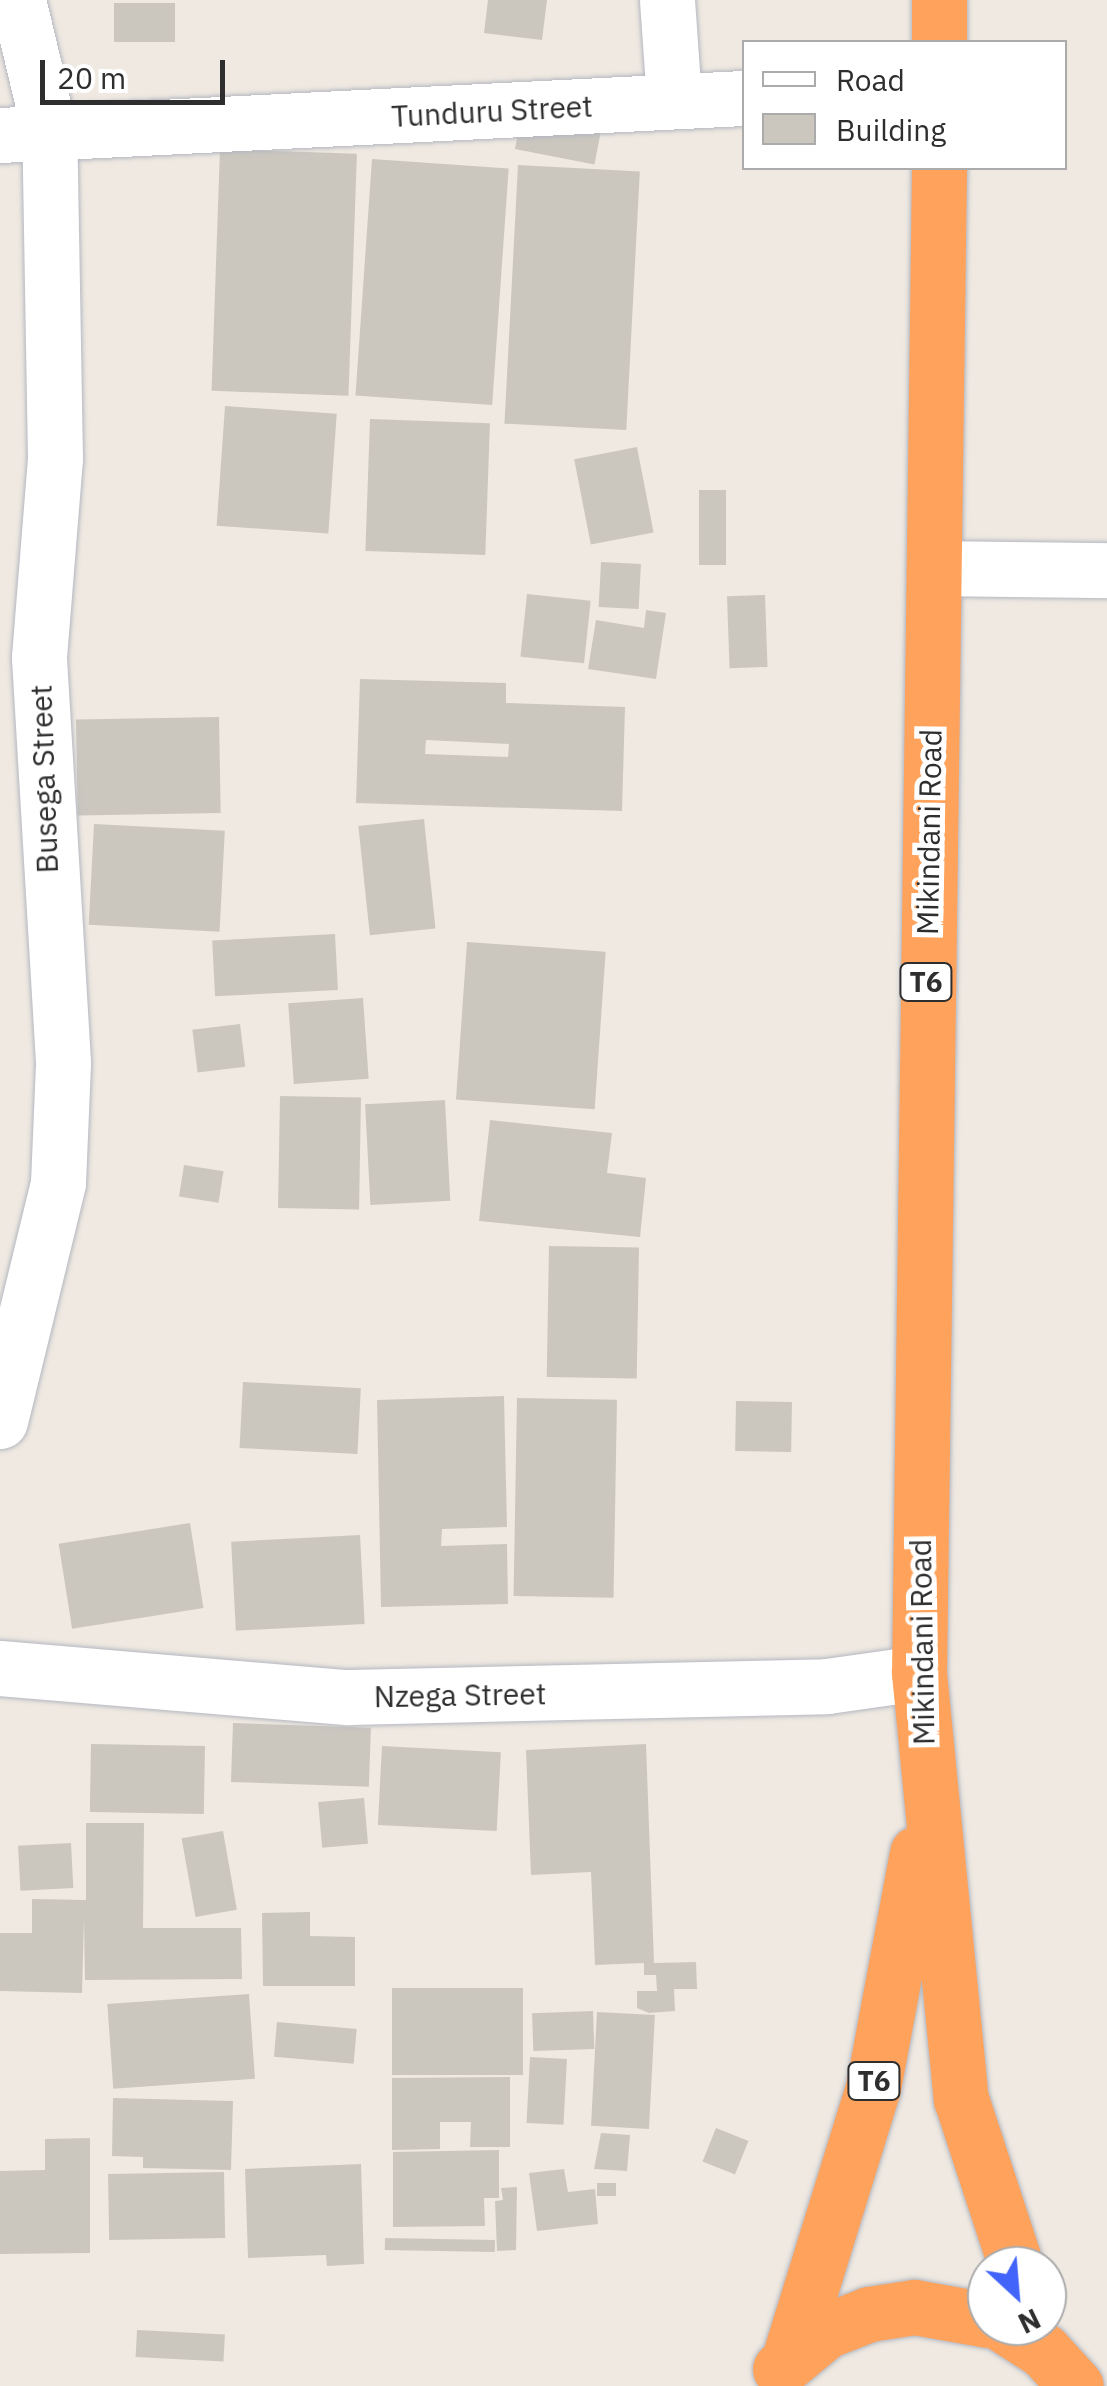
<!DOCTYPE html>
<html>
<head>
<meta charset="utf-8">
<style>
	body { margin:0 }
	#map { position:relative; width:1107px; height:2386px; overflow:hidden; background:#efe9e1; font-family:"IBM Plex Sans",sans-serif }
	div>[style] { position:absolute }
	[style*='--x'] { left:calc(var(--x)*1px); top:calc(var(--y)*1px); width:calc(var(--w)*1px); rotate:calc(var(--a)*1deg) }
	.building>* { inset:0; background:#cbc7bf; transform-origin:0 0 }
	.roads { filter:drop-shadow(0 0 2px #b4b7c1) drop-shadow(0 0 2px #b4b7c1) }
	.minor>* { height:55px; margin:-27.5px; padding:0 27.5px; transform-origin:27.5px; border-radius:27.5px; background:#fff }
	.highway>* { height:55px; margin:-27.5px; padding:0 27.5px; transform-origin:27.5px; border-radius:27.5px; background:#ffa35c }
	span { translate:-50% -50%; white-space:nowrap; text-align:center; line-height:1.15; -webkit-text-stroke:10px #fff; paint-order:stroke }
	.shield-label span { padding:2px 8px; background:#fff; border:2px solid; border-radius:8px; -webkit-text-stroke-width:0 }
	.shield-label { font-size:28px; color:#2e2e2e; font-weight:700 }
	.street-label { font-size:30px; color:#2e2e2e }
	.legend { position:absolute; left:742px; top:40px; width:325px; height:130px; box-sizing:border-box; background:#fff; border:2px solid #ababab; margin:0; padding:12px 18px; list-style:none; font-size:30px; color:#2e2e2e }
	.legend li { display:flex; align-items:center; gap:20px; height:50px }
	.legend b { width:50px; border:2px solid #ababab }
	.north { position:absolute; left:967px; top:2246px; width:100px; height:100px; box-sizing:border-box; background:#fff; border:2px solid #ababab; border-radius:50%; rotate:154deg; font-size:28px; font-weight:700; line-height:40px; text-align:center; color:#2e2e2e }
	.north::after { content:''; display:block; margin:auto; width:35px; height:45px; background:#4264fb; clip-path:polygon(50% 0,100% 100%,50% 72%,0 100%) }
	.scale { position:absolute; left:40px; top:60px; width:185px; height:45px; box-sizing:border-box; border:5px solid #2e2e2e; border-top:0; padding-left:12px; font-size:30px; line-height:35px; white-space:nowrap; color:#2e2e2e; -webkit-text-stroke:8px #fff; paint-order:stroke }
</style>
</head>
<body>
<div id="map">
	<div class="building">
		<div style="clip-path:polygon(488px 0,547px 0,542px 40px,484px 33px)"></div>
		<div style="left:114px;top:3px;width:61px;height:39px"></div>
		<div style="left:526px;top:92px;width:81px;height:58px;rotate:11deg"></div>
		<div style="left:220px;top:149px;width:137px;height:242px;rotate:2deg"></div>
		<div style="left:372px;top:159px;width:137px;height:237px;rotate:4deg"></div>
		<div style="left:518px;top:165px;width:122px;height:259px;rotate:3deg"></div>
		<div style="left:225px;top:406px;width:112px;height:120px;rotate:4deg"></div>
		<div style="left:370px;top:419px;width:120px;height:132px;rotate:2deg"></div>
		<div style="left:637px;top:447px;width:87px;height:64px;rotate:79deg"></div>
		<div style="left:699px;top:490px;width:27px;height:75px"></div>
		<div style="left:601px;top:562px;width:40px;height:45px;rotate:3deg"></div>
		<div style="left:527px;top:594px;width:64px;height:63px;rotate:6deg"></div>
		<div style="left:765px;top:595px;width:72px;height:38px;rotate:88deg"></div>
		<div style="clip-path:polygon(646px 610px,666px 613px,656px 679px,588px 669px,596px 620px,644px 628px)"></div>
		<div style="clip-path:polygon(evenodd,360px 679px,506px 683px,506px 703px,625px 707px,622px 811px,356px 803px,360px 679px,426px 740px,509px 744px,508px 757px,425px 754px,426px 740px)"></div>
		<div style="left:219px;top:717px;width:96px;height:143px;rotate:89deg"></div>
		<div style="left:424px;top:819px;width:110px;height:66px;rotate:84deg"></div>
		<div style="left:94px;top:824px;width:131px;height:101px;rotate:3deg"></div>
		<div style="left:335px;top:934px;width:56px;height:123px;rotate:87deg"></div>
		<div style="left:467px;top:942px;width:139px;height:158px;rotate:4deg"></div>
		<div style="left:363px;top:998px;width:81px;height:75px;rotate:86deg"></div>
		<div style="left:240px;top:1024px;width:43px;height:48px;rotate:83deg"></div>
		<div style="left:280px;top:1096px;width:81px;height:112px;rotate:1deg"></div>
		<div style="left:445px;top:1100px;width:101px;height:80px;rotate:87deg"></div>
		<div style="clip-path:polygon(490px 1120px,612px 1133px,607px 1173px,646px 1178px,640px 1237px,479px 1221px)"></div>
		<div style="left:184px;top:1165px;width:40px;height:32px;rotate:9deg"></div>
		<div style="left:549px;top:1246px;width:90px;height:131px;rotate:1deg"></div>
		<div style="left:243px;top:1382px;width:118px;height:66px;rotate:3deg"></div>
		<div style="clip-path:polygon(504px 1396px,507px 1527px,442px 1529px,441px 1546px,507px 1544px,508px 1604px,381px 1607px,377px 1400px)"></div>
		<div style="left:517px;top:1398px;width:100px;height:198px;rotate:1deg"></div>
		<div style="left:736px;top:1401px;width:56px;height:50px;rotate:1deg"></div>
		<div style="left:190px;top:1523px;width:86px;height:133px;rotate:81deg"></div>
		<div style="left:360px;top:1535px;width:89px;height:129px;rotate:87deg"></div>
		<div style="left:233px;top:1723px;width:138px;height:59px;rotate:2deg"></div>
		<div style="left:91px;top:1744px;width:114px;height:68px;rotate:1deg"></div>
		<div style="clip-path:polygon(646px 1744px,654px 1963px,696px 1962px,697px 1989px,674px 1989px,675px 2011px,649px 2013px,637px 2008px,637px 1991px,657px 1991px,656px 1975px,644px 1975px,644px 1963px,595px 1965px,591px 1872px,531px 1875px,526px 1750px)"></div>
		<div style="left:382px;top:1746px;width:119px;height:79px;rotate:3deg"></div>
		<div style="left:364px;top:1798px;width:46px;height:46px;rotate:85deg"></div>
		<div style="clip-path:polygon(86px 1823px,144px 1823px,143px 1928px,241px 1928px,242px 1979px,85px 1980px,84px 1919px,82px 1993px,0 1991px,0 1933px,32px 1933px,32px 1899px,86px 1900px)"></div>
		<div style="left:223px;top:1831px;width:80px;height:42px;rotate:80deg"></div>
		<div style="left:71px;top:1843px;width:45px;height:53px;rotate:87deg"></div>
		<div style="clip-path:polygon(310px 1912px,310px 1936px,355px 1937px,355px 1986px,263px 1986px,262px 1913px)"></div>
		<div style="left:392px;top:1988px;width:131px;height:87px"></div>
		<div style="left:249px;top:1994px;width:85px;height:142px;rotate:86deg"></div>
		<div style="left:593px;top:2011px;width:38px;height:61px;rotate:88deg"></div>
		<div style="left:597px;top:2012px;width:58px;height:114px;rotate:3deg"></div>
		<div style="left:277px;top:2022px;width:80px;height:35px;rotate:5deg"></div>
		<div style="left:530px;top:2057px;width:37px;height:66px;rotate:3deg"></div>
		<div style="clip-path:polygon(510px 2077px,510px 2147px,470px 2147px,471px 2122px,440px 2122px,440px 2149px,392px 2150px,392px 2078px)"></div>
		<div style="clip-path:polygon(113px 2098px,233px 2101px,231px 2170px,143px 2168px,143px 2157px,112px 2156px)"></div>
		<div style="left:716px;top:2128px;width:35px;height:36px;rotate:22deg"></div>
		<div style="clip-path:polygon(601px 2133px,630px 2135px,627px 2171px,594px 2169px)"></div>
		<div style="clip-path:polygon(90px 2138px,90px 2253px,0 2254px,0 2171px,45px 2170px,45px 2139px)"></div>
		<div style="clip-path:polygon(499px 2150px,499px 2198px,484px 2198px,485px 2226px,393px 2227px,393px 2152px)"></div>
		<div style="clip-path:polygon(361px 2164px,364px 2264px,327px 2266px,326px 2255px,248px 2258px,245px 2169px)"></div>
		<div style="clip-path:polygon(564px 2169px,568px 2192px,595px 2189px,598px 2224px,537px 2231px,529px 2173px)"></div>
		<div style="left:224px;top:2172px;width:66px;height:116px;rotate:89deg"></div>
		<div style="left:597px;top:2183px;width:19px;height:13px"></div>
		<div style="clip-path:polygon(517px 2187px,516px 2250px,497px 2251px,495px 2201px,503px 2200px,501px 2188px)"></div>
		<div style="left:385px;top:2238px;width:110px;height:12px;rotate:1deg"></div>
		<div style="left:137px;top:2330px;width:88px;height:27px;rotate:3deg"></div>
	</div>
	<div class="roads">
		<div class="minor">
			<div style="--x:667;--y:0;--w:100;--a:86"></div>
			<div style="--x:0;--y:135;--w:745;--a:-2.85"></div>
			<div style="--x:936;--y:568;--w:171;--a:0.7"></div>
			<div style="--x:0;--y:1421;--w:245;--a:-76.3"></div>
			<div style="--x:58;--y:1183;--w:121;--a:-87.6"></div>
			<div style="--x:63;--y:1062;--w:406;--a:-93.4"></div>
			<div style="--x:39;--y:657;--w:199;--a:-85.4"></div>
			<div style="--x:55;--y:459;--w:329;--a:-91"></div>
			<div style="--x:49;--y:130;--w:134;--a:-103.4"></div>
			<div style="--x:0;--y:1668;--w:350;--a:4.8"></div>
			<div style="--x:349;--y:1697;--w:478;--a:-1.3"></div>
			<div style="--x:827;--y:1686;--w:93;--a:-8"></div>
		</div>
		<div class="highway">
			<div style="--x:939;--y:0;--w:42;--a:90"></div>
			<div style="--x:939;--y:168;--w:1505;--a:90.76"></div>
			<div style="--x:919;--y:1673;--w:428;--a:84.4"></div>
			<div style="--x:961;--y:2099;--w:176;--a:71.8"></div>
			<div style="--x:1005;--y:2326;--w:46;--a:32.7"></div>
			<div style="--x:1044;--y:2351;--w:47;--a:47.6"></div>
			<div style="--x:789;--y:2359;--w:284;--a:-72.8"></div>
			<div style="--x:873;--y:2088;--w:239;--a:-79.4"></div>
			<div style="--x:780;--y:2369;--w:60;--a:-39.6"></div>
			<div style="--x:826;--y:2331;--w:46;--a:-21.6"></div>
			<div style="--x:869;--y:2314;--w:46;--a:-8.8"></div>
			<div style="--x:914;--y:2307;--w:74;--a:10.1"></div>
		</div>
	</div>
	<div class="shield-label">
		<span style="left:926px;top:982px">T6</span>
		<span style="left:874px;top:2081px">T6</span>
	</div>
	<div class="street-label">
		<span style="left:492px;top:111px;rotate:-3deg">Tunduru Street</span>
		<span style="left:44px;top:779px;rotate:-92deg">Busega Street</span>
		<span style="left:929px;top:832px;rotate:-89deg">Mikindani Road</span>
		<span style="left:922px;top:1642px;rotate:-91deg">Mikindani Road</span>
		<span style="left:460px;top:1695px;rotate:-1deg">Nzega Street</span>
	</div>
	<ul class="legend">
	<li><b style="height:12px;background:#fff"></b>Road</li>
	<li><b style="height:28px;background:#cbc7bf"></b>Building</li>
	</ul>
	<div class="north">N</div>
	<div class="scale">20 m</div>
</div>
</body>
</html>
